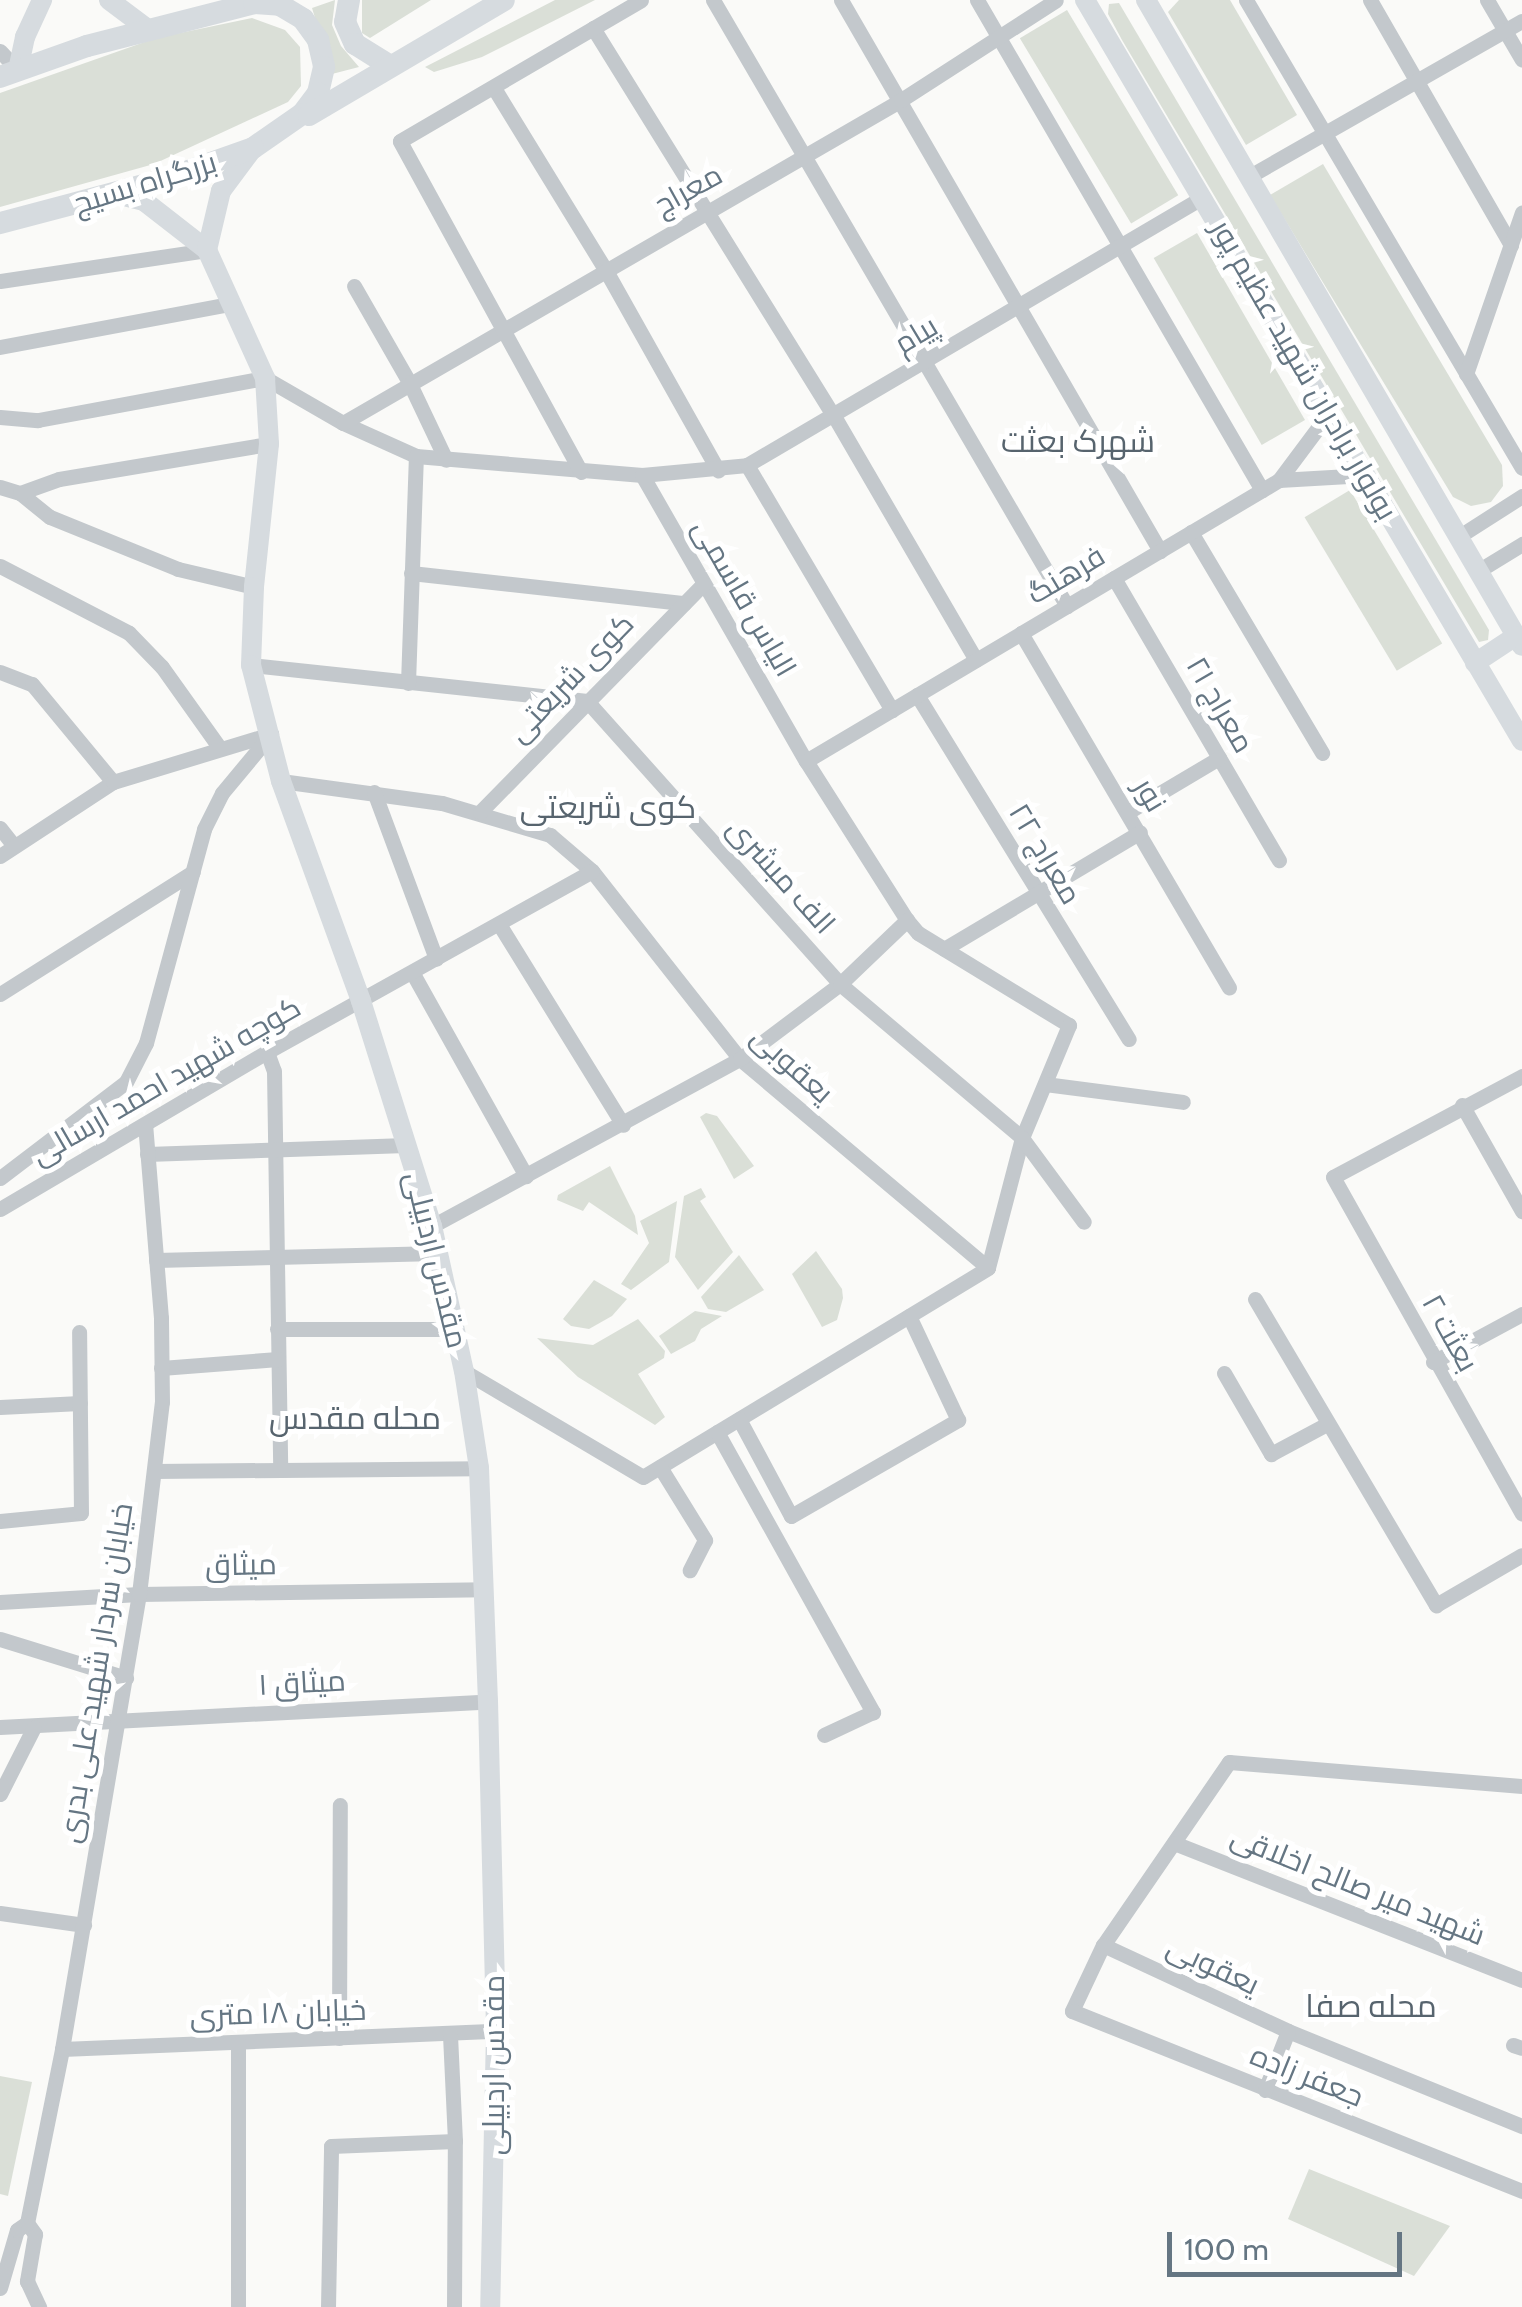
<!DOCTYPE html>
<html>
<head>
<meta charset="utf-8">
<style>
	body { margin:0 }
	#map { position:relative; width:1522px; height:2307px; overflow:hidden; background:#fafaf8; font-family:Cabin,Cairo,sans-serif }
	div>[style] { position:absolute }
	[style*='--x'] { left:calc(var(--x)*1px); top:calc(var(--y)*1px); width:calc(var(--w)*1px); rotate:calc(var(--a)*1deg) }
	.green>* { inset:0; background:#dadfd7; transform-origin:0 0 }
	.minor>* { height:15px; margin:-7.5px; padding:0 7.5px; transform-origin:7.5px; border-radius:7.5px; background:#c3c8cc }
	.major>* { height:20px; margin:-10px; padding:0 10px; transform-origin:10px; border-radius:10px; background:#d6dbdf }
	.highway>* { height:22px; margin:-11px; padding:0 11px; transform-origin:11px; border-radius:11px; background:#d6dbdf }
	span { translate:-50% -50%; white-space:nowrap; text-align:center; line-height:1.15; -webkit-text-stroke:10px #fff; paint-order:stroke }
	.street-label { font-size:30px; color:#657683 }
	.neighbourhood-label { font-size:32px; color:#57646e }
	.scale { position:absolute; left:1167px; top:2232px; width:235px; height:45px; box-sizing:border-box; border:5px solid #657683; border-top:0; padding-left:12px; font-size:30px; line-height:35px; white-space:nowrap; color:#657683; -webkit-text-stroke:8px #fff; paint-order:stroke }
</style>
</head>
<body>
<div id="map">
	<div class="green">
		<div style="clip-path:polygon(335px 0,332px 25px,341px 46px,359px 67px,332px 74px,312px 8px)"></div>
		<div style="clip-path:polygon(362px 0,431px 0,370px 38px,362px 33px)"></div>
		<div style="clip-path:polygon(555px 0,595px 0,482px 57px,434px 72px,425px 67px)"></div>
		<div style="clip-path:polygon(1179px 0,1230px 0,1297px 115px,1246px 145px,1168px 12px)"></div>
		<div style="clip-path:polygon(1119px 3px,1489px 630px,1488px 640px,1479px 642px,1122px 40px,1108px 14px,1109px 4px)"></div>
		<div style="left:1067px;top:10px;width:216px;height:55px;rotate:59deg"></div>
		<div style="clip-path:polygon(252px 18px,285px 30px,300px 47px,301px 86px,288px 102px,154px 164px,0 207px,0 93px,156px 38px)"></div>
		<div style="clip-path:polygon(1323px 164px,1502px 465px,1503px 486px,1491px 502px,1471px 506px,1453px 497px,1270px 195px)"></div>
		<div style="left:1197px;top:233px;width:216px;height:50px;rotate:60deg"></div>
		<div style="left:1350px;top:490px;width:179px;height:53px;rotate:59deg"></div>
		<div style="clip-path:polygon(706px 1113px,717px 1116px,754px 1166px,734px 1179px,700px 1117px)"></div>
		<div style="clip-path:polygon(610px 1166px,635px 1216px,638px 1235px,589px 1202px,583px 1211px,557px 1200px,558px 1195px)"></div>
		<div style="clip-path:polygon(701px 1188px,706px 1197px,700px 1201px,733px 1252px,698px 1290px,675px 1257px,684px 1196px)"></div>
		<div style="clip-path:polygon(677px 1201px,669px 1262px,631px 1290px,621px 1284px,649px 1243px,640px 1221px)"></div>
		<div style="clip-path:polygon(816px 1251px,842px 1289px,843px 1298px,837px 1320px,822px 1327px,792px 1274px)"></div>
		<div style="clip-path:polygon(739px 1255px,764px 1290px,726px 1312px,708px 1309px,701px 1297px)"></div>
		<div style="clip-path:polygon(594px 1280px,627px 1299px,612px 1316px,589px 1329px,571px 1326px,563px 1319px)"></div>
		<div style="clip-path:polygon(695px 1311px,722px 1316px,701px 1329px,695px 1341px,671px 1354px,659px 1336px)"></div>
		<div style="clip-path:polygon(638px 1319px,665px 1351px,664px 1358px,638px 1374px,665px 1417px,655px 1425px,578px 1377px,537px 1338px,593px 1345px)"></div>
		<div style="clip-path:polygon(0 2076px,32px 2082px,8px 2196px,0 2194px)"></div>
		<div style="clip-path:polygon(1309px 2169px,1450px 2226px,1414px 2276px,1288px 2219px)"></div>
	</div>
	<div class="minor">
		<div style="--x:713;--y:0;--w:702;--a:59.71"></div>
		<div style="--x:841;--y:0;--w:637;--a:59.93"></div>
		<div style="--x:977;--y:0;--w:567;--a:59.82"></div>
		<div style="--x:1246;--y:0;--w:543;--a:59.47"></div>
		<div style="--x:1370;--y:0;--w:283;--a:60.1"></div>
		<div style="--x:1487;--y:0;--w:69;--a:59.7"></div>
		<div style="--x:593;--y:28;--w:457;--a:58.2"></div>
		<div style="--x:834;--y:416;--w:282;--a:59.8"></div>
		<div style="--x:0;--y:51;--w:26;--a:47"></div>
		<div style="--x:494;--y:88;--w:212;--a:58.5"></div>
		<div style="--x:605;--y:269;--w:231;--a:60.7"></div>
		<div style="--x:1248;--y:177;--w:315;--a:-29.7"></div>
		<div style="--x:0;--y:281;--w:209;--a:-8.5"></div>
		<div style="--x:354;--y:286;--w:111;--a:60.2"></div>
		<div style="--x:409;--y:382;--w:86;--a:64.6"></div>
		<div style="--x:0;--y:347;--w:234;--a:-10.6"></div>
		<div style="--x:1466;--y:374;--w:171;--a:-70.9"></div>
		<div style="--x:0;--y:417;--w:38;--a:5"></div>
		<div style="--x:38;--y:420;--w:231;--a:-10.5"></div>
		<div style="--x:265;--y:378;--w:90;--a:30"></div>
		<div style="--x:343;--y:423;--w:80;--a:24.3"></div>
		<div style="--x:416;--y:456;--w:227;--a:4.8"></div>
		<div style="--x:642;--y:475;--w:330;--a:60.2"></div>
		<div style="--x:806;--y:761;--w:188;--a:57.6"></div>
		<div style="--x:907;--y:920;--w:17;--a:50"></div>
		<div style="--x:918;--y:933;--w:177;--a:31.4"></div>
		<div style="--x:1069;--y:1025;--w:122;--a:112.6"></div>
		<div style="--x:1022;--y:1138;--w:134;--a:104.7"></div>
		<div style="--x:988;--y:1268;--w:403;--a:148.8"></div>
		<div style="--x:643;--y:1477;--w:208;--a:-149.4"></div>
		<div style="--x:343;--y:423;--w:645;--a:-30.06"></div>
		<div style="--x:901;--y:100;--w:184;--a:-32.8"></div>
		<div style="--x:747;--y:465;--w:285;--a:59.4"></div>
		<div style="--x:581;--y:472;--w:377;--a:-118.7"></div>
		<div style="--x:400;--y:141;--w:279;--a:-30.3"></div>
		<div style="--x:642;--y:475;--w:105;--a:-5.4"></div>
		<div style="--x:747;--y:465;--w:529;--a:-30.44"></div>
		<div style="--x:1279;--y:480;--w:84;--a:-53.3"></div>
		<div style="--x:0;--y:487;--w:21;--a:17"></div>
		<div style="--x:20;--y:493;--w:38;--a:39"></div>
		<div style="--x:50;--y:517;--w:138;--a:22.1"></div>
		<div style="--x:178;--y:569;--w:78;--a:13.3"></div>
		<div style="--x:20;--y:493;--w:41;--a:-19.7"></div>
		<div style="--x:59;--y:479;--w:213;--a:-9.5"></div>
		<div style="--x:1191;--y:532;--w:257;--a:59.3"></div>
		<div style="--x:1458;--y:537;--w:76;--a:-32.6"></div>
		<div style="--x:0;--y:566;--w:145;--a:27.4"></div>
		<div style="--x:129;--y:633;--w:47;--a:45.9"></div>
		<div style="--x:162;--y:667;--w:98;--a:54.5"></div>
		<div style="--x:1478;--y:571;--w:52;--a:-31.5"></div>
		<div style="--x:411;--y:573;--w:275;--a:6.3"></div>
		<div style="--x:1114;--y:578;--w:327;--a:59.7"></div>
		<div style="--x:1021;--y:633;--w:411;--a:59.6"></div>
		<div style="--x:251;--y:665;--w:338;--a:6.1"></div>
		<div style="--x:587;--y:701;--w:380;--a:48.2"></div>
		<div style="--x:840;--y:984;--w:238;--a:40.2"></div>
		<div style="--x:1022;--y:1138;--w:104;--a:53.6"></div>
		<div style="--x:0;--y:672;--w:34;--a:21"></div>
		<div style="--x:32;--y:684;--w:127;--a:50.4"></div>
		<div style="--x:408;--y:683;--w:227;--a:-88"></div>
		<div style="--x:917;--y:695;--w:404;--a:58.4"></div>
		<div style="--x:806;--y:761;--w:550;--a:-30.71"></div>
		<div style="--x:1279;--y:480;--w:87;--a:-3.3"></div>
		<div style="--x:281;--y:781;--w:162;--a:7.8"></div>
		<div style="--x:442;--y:803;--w:113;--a:16.5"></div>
		<div style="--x:550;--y:835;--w:55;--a:40.6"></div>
		<div style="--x:592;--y:871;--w:239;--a:51.8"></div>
		<div style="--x:740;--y:1059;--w:324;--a:40.1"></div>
		<div style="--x:374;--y:792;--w:178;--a:69.6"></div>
		<div style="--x:480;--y:812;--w:319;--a:-45.6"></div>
		<div style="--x:1128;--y:812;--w:106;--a:-30.7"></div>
		<div style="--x:0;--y:828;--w:23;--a:52"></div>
		<div style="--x:0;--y:856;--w:135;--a:-33.2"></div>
		<div style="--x:113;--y:782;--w:165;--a:-16.9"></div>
		<div style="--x:499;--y:924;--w:236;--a:58.3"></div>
		<div style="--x:944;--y:949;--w:228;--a:-30.8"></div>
		<div style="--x:412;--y:972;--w:234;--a:60.8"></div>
		<div style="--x:0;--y:994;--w:228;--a:-32.3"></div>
		<div style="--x:267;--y:1052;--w:20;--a:70"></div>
		<div style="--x:274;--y:1071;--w:398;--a:89.1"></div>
		<div style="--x:1522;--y:1076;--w:214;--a:151.9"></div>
		<div style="--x:1333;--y:1177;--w:386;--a:60.7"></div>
		<div style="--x:1045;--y:1084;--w:139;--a:7.4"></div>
		<div style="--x:1462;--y:1105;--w:122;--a:60.5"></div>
		<div style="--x:147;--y:1154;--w:259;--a:-2"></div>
		<div style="--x:0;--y:1178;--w:158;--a:-37.3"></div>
		<div style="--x:126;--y:1082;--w:44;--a:-62.9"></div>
		<div style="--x:146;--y:1043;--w:222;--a:-74.8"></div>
		<div style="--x:204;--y:829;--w:40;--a:-63.4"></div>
		<div style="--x:222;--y:793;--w:77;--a:-50.3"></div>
		<div style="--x:0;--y:1209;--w:310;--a:-30.5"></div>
		<div style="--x:267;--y:1052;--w:372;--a:-29.1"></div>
		<div style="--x:432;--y:1226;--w:350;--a:-28.5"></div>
		<div style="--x:740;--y:1059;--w:125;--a:-36.9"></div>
		<div style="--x:840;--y:984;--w:93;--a:-43.7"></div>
		<div style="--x:156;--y:1260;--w:282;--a:-1.4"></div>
		<div style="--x:1255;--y:1299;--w:356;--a:59.4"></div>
		<div style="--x:1436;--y:1605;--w:99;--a:-30.2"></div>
		<div style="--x:277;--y:1329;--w:161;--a:0"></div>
		<div style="--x:438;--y:1329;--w:16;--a:-18"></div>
		<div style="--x:1433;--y:1362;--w:101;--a:-28.3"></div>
		<div style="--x:161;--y:1368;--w:117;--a:-4.4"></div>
		<div style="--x:1224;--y:1373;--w:94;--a:59.9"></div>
		<div style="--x:1271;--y:1454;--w:64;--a:-28.2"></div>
		<div style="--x:0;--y:1407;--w:80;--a:-2.9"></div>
		<div style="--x:739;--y:1419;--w:110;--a:61.8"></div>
		<div style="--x:791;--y:1516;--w:193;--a:-29.9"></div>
		<div style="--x:958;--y:1420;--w:115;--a:-115.2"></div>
		<div style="--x:717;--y:1432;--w:321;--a:60.9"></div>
		<div style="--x:873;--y:1712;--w:54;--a:154.9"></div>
		<div style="--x:660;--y:1467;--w:86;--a:58.3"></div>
		<div style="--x:705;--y:1540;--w:34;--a:117"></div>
		<div style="--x:154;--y:1471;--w:325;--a:-0.5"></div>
		<div style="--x:0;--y:1521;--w:81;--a:-5.6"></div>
		<div style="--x:81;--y:1513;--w:181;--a:-90.6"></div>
		<div style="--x:0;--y:1602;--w:139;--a:-3.3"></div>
		<div style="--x:139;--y:1594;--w:345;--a:-0.8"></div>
		<div style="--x:0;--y:1639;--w:132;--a:17.2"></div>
		<div style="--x:0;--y:1727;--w:489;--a:-3"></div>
		<div style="--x:1522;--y:1786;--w:294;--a:-175.3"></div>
		<div style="--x:1229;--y:1762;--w:222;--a:124.5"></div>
		<div style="--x:1103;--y:1945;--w:73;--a:115.2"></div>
		<div style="--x:1072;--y:2011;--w:485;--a:21.8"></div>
		<div style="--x:0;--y:1794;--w:75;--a:-63.1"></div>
		<div style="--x:1174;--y:1843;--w:374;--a:21.5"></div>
		<div style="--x:0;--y:1913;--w:85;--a:8.1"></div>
		<div style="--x:1103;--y:1945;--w:204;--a:24.9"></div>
		<div style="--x:1288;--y:2031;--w:253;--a:22.1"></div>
		<div style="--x:339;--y:2038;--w:233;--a:-89.8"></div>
		<div style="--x:1513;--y:2045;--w:9;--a:18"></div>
		<div style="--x:62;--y:2049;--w:434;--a:-2.4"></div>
		<div style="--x:1265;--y:2090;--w:63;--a:-68.7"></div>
		<div style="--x:27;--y:2223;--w:14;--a:54"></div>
		<div style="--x:35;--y:2234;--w:48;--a:99.7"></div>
		<div style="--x:27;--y:2281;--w:29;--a:65"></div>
		<div style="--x:0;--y:2288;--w:60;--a:-73.7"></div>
		<div style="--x:17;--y:2230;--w:12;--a:-35"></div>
		<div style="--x:27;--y:2223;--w:177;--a:-78.6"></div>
		<div style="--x:62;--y:2049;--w:461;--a:-80.4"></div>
		<div style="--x:139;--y:1594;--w:193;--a:-83.2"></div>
		<div style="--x:162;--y:1402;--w:84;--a:-90.7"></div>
		<div style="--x:161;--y:1318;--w:194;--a:-94.7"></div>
		<div style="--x:238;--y:2307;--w:265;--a:-90"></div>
		<div style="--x:328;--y:2307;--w:161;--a:-88.9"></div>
		<div style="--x:331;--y:2146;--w:124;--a:-2.3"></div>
		<div style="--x:455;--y:2141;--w:108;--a:-92.7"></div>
		<div style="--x:454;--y:2307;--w:166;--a:-89.7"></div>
	</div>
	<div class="major">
		<div style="--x:109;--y:0;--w:50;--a:36.9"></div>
		<div style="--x:1085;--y:0;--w:860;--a:59.47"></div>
		<div style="--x:1146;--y:0;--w:747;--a:59.8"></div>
		<div style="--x:18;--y:70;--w:34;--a:-78"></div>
		<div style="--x:25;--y:37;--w:41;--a:-65.3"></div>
		<div style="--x:112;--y:193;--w:33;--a:14"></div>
		<div style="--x:144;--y:201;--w:80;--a:37.9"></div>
		<div style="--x:207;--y:250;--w:141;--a:65.6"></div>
		<div style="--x:265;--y:378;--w:66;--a:86.5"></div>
		<div style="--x:269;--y:444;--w:144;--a:96"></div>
		<div style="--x:254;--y:587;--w:78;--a:92.2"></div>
		<div style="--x:251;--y:665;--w:120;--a:75.5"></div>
		<div style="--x:281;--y:781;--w:234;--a:70"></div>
		<div style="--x:361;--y:1001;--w:236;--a:72.5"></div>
		<div style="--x:432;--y:1226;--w:148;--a:77.6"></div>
		<div style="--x:464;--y:1371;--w:98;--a:81.2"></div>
		<div style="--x:479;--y:1468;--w:233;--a:87.8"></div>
		<div style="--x:488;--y:1701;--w:330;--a:88.6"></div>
		<div style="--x:496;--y:2031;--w:276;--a:91.2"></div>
		<div style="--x:207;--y:250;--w:61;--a:-76.7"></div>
		<div style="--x:221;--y:191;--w:54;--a:-53.3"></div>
		<div style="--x:1475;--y:663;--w:49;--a:-33.4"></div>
	</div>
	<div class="highway">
		<div style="--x:349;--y:0;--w:22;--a:100"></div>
		<div style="--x:345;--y:22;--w:24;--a:66"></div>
		<div style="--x:355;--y:44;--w:39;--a:32"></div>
		<div style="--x:0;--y:77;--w:92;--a:-19.6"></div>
		<div style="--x:87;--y:46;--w:172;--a:-14.4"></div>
		<div style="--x:254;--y:3;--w:26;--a:4"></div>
		<div style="--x:280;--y:5;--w:27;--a:31"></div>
		<div style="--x:303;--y:19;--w:26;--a:54"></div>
		<div style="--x:318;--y:40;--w:28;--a:77"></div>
		<div style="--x:324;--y:67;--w:27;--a:103"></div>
		<div style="--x:318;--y:93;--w:26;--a:127"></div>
		<div style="--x:302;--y:114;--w:60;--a:145.2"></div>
		<div style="--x:253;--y:148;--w:96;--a:160.4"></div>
		<div style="--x:163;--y:180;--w:169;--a:165.2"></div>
		<div style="--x:309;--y:115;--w:226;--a:-30.5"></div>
	</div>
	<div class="street-label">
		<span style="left:145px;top:183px;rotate:-17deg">بزرگراه بسیج</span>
		<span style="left:688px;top:190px;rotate:-29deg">معراج</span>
		<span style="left:916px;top:335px;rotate:-31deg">پیام</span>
		<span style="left:1304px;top:370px;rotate:60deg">بولوار برادران شهید عظیم‌ پور</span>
		<span style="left:1066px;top:575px;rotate:-31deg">فرهنگ</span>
		<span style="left:744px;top:598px;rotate:60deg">الیاس قاسمی</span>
		<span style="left:571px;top:678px;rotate:-46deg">کوی شریعتی</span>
		<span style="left:1220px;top:705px;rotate:60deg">معراج ۲۱</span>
		<span style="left:1150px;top:795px;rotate:59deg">نور</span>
		<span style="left:1045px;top:854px;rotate:59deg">معراج ۲۲</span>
		<span style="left:781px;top:876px;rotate:48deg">الف مبشری</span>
		<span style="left:792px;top:1065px;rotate:42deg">یعقوبی</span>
		<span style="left:166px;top:1081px;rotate:-30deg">کوچه شهید احمد ارسالی</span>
		<span style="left:436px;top:1260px;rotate:76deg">مقدس اردبیلی</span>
		<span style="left:1450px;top:1333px;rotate:61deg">بعثت ۲</span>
		<span style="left:241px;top:1565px;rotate:-1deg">میثاق</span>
		<span style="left:96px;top:1673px;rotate:-81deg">خیابان سردار شهید علی بدری</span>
		<span style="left:302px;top:1683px;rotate:-3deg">میثاق ۱</span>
		<span style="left:1358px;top:1886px;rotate:22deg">شهید میر صالح اخلاقی</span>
		<span style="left:1213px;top:1966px;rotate:25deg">یعقوبی</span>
		<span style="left:278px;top:2013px;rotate:-2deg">خیابان ۱۸ متری</span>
		<span style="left:494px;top:2065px;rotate:-90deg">مقدس اردبیلی</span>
		<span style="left:1307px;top:2076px;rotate:22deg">جعفر زاده</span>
	</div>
	<div class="neighbourhood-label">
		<span style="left:1078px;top:441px">شهرک بعثت</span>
		<span style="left:608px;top:807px">کوی شریعتی</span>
		<span style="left:355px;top:1418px">محله مقدس</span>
		<span style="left:1371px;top:2006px">محله صفا</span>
	</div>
	<div class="scale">100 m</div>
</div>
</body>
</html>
